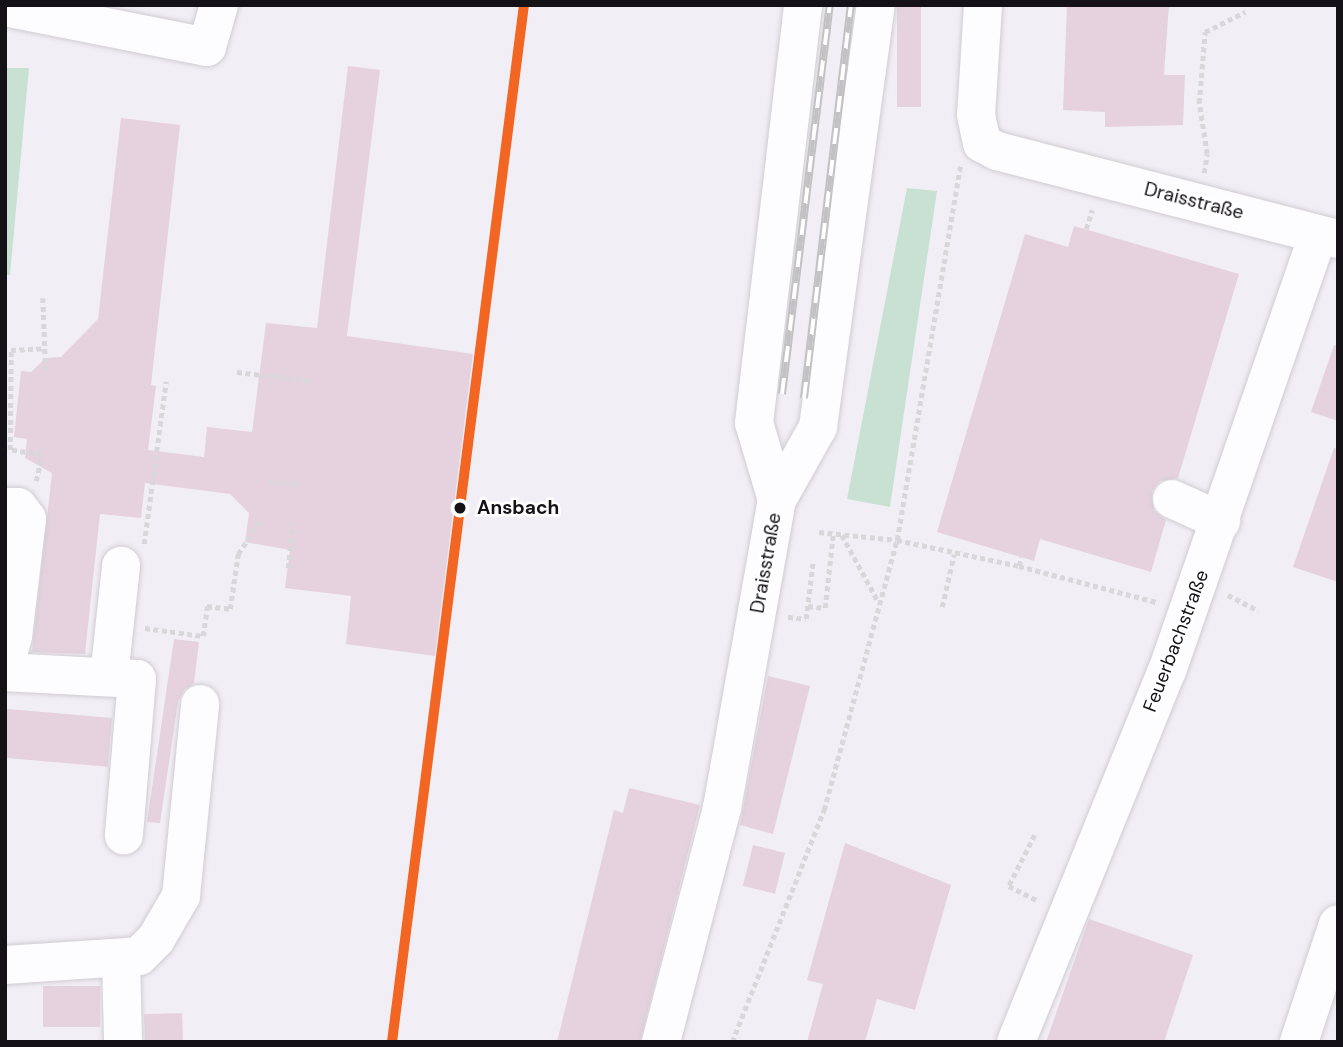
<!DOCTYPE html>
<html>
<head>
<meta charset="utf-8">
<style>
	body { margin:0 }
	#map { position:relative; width:1343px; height:1047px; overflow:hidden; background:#f2eef6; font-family:"DM Sans",sans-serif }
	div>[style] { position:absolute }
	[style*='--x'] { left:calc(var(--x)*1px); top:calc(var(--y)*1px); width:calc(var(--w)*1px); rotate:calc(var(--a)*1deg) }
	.green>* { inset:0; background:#c9e1d3 }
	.building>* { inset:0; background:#e5d2de; transform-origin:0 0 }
	.path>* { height:4.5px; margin-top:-2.25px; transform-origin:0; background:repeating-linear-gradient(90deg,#d8d7d9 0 5px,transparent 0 8.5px) }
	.roads { filter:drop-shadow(0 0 2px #cfccd2) drop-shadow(0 0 2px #cfccd2) }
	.minor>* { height:38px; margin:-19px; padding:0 19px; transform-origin:19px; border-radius:19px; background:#fdfcfe }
	.rail>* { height:8px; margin-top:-4px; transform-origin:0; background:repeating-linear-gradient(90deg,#fff 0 16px,#c2c1c3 0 32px); box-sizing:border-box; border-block:2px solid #c2c1c3 }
	.rail-1>* { height:10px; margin:-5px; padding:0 5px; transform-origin:5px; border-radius:5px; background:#f26522 }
	.dots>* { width:19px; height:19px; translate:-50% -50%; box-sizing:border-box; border:4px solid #fff; border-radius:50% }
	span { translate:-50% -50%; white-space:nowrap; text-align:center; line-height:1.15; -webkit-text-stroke:5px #fff; paint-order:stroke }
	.street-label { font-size:19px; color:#151217 }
	.stop-label { font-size:19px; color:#151217; font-weight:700 }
	.left { translate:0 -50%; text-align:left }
	.frame { position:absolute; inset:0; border:7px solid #151217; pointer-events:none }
</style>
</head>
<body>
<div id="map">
	<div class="green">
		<div style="clip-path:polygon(5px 68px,29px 68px,10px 275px,5px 275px)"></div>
		<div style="clip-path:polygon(907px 188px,937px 191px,890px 507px,847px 499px)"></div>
	</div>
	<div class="building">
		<div style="left:897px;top:5px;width:24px;height:102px"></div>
		<div style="clip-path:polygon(1067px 5px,1169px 5px,1164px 75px,1185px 75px,1183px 125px,1105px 127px,1105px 112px,1063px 110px)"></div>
		<div style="clip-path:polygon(348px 66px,380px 70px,347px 336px,473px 354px,435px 656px,346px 644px,351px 596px,285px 588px,290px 550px,245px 542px,249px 513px,230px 494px,145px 483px,141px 518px,100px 514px,85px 654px,32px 652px,52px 473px,25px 458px,27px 439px,14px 437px,21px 371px,31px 372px,46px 358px,61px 357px,98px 319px,121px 118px,180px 125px,151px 385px,156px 386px,148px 450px,204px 457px,207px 427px,252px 432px,266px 323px,317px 328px)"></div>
		<div style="clip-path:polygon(1074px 226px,1239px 274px,1178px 478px,1160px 481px,1152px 491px,1154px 511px,1166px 520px,1151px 572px,1040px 539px,1034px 561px,937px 532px,1025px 234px,1068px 247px)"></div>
		<div style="clip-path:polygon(1334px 345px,1338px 346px,1338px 421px,1311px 412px)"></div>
		<div style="clip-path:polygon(1334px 448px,1338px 449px,1338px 582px,1293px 567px)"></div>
		<div style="clip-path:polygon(174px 639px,199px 642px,194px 683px,183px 691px,178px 702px,160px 823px,147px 822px)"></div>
		<div style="clip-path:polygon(768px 676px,810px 686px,773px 834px,740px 825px)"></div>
		<div style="left:112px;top:718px;width:49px;height:107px;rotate:95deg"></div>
		<div style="clip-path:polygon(629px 788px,700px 805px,640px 1042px,557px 1042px,614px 810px,623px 813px)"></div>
		<div style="clip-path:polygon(845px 843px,951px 885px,915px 1010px,877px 999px,865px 1042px,807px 1042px,823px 984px,807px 980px)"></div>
		<div style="left:753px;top:845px;width:33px;height:42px;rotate:14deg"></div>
		<div style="clip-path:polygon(1089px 919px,1193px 955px,1164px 1042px,1046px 1042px)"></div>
		<div style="left:43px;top:986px;width:57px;height:41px"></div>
		<div style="left:182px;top:1013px;width:29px;height:38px;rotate:88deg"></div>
	</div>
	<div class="path">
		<div style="--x:1204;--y:173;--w:19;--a:-81"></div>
		<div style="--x:1207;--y:154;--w:52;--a:-98.9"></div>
		<div style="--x:1199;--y:103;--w:71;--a:-85.2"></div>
		<div style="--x:1205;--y:32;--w:45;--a:-26.6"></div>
		<div style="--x:1086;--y:229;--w:20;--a:-72"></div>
		<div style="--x:43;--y:298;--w:76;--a:87.7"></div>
		<div style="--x:237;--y:372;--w:74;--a:7"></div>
		<div style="--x:36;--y:481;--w:27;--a:-77"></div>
		<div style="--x:42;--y:455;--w:32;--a:-171"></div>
		<div style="--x:10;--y:450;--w:100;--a:-89.4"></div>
		<div style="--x:11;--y:350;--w:34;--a:-3"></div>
		<div style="--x:269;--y:481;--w:29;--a:6"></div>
		<div style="--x:819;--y:532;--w:78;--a:5.9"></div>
		<div style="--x:897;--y:540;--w:125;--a:12"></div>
		<div style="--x:1019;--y:566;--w:142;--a:14.7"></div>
		<div style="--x:842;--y:535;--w:77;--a:61.4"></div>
		<div style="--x:144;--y:544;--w:164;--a:-82.3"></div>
		<div style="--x:1019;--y:566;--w:9;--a:-77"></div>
		<div style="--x:288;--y:568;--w:45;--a:-83.7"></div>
		<div style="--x:1228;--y:595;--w:34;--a:27"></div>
		<div style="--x:808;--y:606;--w:17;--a:7"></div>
		<div style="--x:825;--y:608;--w:74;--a:-83.8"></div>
		<div style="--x:942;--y:607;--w:54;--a:-77.2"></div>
		<div style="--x:788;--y:617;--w:18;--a:6"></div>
		<div style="--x:806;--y:619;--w:58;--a:-83.1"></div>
		<div style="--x:145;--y:628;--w:59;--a:7.9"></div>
		<div style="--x:203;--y:636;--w:30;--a:-82"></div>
		<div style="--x:207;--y:606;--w:23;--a:7"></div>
		<div style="--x:230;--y:609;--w:56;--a:-81.7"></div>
		<div style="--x:238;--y:554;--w:41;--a:-55.9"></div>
		<div style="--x:1035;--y:835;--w:57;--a:117"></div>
		<div style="--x:1009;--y:886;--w:33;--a:27"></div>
		<div style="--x:732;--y:1042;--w:250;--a:-68.4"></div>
		<div style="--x:824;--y:810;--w:280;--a:-74.9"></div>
		<div style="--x:897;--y:540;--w:379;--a:-80.4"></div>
	</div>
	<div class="roads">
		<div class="minor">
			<div style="--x:983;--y:5;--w:110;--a:93.6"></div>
			<div style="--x:976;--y:115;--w:29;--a:78"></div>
			<div style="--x:982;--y:143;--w:17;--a:28"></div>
			<div style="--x:997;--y:151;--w:352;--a:14.5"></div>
			<div style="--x:5;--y:7;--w:206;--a:11.2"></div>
			<div style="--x:207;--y:47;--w:44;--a:-74.1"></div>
			<div style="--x:1172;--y:499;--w:54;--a:24.2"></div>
			<div style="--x:777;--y:500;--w:80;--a:-106.6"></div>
			<div style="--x:754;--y:423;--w:421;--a:-83.3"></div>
			<div style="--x:5;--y:507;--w:13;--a:0"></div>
			<div style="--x:18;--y:507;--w:15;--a:53"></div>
			<div style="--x:27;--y:519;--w:118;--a:96.8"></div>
			<div style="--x:13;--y:636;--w:31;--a:105"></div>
			<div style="--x:5;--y:672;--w:132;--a:3"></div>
			<div style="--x:137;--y:679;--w:157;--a:94.8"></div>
			<div style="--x:109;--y:677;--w:112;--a:-83.8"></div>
			<div style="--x:121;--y:958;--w:84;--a:88.6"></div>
			<div style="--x:5;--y:965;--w:134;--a:-3.8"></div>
			<div style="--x:139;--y:956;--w:24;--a:-45"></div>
			<div style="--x:156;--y:939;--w:50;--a:-59.8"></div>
			<div style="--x:181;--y:896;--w:193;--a:-84.3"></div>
			<div style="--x:661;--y:1042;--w:242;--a:-75.4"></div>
			<div style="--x:722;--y:808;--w:313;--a:-79.9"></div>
			<div style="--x:777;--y:500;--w:84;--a:-60.7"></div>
			<div style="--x:818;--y:427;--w:426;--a:-82.2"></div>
			<div style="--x:1016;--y:1042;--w:401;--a:-67.9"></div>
			<div style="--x:1167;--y:671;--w:462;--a:-70.9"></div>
			<div style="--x:1299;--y:1042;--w:124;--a:-71.7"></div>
		</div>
	</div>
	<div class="rail">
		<div style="--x:782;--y:394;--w:392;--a:-83"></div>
		<div style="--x:804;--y:398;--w:396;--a:-83.2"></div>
	</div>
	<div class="rail-1">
		<div style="--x:392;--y:1042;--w:1045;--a:-82.75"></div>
	</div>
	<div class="dots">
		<div style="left:460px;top:508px;background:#151217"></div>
	</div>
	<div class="street-label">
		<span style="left:1194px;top:201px;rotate:14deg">Draisstraße</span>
		<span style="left:766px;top:563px;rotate:-80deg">Draisstraße</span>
		<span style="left:1176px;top:641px;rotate:-69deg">Feuerbachstraße</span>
	</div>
	<div class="stop-label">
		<span class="left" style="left:477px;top:508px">Ansbach</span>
	</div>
	<div class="frame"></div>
</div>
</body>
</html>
